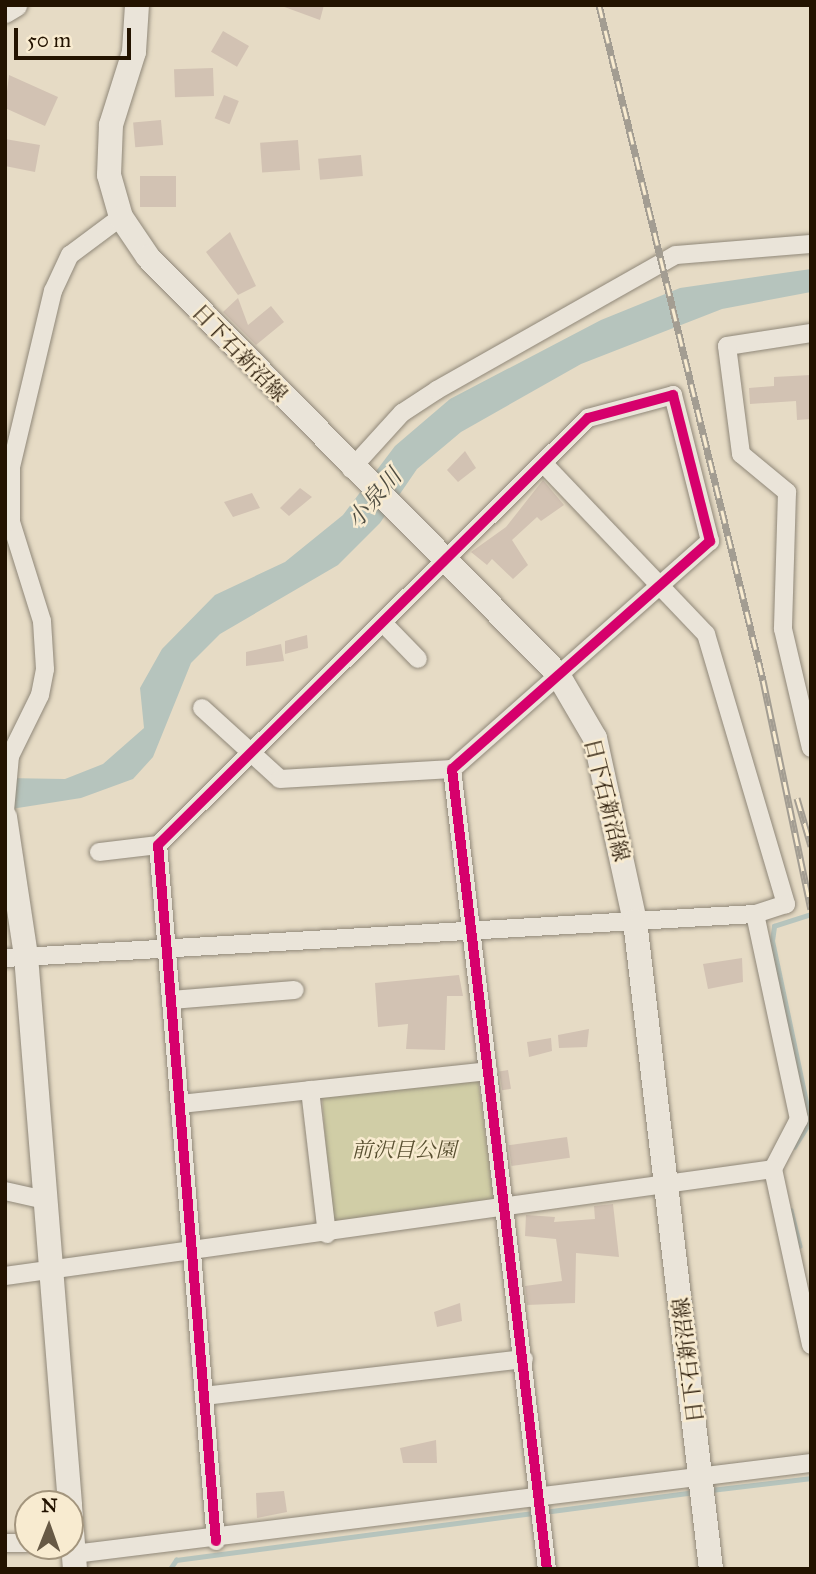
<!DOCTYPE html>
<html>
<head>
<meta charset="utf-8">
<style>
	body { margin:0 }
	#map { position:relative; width:816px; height:1574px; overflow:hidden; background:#e6dbc5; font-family:"IM FELL Great Primer","Noto Serif JP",serif }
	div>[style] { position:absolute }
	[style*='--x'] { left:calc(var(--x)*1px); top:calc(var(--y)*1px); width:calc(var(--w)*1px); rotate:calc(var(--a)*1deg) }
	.green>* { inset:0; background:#d0cda6 }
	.water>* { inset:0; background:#b6c4bd }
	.stream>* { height:4.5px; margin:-2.25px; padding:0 2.25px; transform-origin:2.25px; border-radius:2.25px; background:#b6c4bd }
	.building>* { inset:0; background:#d2c2b3; transform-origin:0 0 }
	.roads { filter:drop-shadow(0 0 2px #908879) drop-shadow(0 0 2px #908879) }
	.street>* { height:18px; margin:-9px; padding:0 9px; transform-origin:9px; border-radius:9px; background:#eae4d9 }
	.secondary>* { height:24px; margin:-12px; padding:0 12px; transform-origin:12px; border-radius:12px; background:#eae4d9 }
	.rail>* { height:7px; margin-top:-3.5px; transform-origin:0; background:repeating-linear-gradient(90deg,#f8ebd0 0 13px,#a39d92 0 26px); box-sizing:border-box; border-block:2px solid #a39d92 }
	.cycleway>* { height:10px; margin:-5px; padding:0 5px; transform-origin:5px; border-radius:5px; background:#d6006c }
	span { translate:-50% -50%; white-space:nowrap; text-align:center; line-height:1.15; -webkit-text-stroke:5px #f8ebd0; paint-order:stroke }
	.street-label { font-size:21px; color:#231300 }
	.park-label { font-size:21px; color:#595031; font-style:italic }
	.water-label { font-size:23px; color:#4f4d41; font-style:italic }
	.frame { position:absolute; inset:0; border:7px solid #231300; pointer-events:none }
	.north { position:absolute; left:14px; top:1490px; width:70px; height:70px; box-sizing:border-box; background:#f8ebd0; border:2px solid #a3957d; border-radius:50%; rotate:1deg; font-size:19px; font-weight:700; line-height:28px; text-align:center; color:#231300 }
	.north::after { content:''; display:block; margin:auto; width:24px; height:32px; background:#675945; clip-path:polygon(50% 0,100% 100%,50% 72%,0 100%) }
	.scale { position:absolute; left:14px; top:28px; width:117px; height:32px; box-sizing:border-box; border:4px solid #231300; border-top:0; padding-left:9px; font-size:21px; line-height:24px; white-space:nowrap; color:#231300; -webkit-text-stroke:5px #f8ebd0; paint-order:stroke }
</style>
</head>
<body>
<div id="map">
	<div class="green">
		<div style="clip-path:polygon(478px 1080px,494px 1198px,490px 1203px,339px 1225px,331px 1219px,322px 1095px)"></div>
	</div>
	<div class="water">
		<div style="clip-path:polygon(811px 269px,811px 292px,722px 309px,581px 364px,461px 432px,417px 469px,380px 523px,338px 565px,220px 634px,191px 663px,153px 757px,133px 779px,81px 798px,5px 810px,5px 778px,65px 779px,103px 764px,144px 728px,140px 688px,162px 649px,215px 595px,285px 562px,343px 515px,395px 446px,450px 399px,601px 320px,680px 288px)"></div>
	</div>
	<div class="stream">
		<div style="--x:794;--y:1147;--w:31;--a:-58"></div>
		<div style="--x:810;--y:1121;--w:184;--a:-101.9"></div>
		<div style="--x:772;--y:941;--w:15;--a:-82"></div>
		<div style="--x:774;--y:926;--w:39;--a:-18"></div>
		<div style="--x:791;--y:1210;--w:37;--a:76"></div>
		<div style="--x:711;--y:1490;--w:101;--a:-6.8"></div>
		<div style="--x:544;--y:1512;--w:152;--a:-7.5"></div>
		<div style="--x:170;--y:1569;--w:11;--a:-56"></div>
		<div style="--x:176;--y:1560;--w:362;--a:-7.5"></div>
	</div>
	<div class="building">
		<div style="clip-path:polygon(279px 5px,324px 5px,320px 20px)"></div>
		<div style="left:223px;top:31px;width:30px;height:24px;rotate:30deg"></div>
		<div style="left:213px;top:68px;width:28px;height:39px;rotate:88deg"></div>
		<div style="clip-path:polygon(9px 75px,58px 97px,45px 126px,5px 108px)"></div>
		<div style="left:224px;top:95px;width:16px;height:25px;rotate:22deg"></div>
		<div style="left:161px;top:120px;width:25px;height:28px;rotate:85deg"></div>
		<div style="clip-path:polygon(5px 139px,40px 145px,35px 172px,5px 166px)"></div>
		<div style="left:298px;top:140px;width:30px;height:38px;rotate:86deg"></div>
		<div style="left:361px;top:155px;width:21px;height:43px;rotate:85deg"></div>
		<div style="left:140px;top:176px;width:36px;height:31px"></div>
		<div style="clip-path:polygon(230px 232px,256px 286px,238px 295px,206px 252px)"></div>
		<div style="clip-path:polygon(238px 298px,248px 325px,271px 306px,284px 322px,256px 345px,223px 312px)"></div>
		<div style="clip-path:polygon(811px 375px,811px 419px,797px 420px,796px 401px,750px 404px,749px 388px,774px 386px,774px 377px)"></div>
		<div style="clip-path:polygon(465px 451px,476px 468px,458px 482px,447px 470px)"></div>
		<div style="clip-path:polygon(543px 480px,564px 505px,541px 521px,537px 517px,512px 540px,528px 565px,513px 579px,492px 559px,487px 565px,471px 552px,506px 527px)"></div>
		<div style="clip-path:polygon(300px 488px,312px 497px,289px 516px,280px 508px)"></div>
		<div style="clip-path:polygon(252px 493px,260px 508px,233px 517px,224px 502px)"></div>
		<div style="clip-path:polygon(307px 635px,308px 648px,285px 654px,285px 641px)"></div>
		<div style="clip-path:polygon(281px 644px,284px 661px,246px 666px,246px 652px)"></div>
		<div style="clip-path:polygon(742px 958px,743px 982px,708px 989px,703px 964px)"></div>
		<div style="clip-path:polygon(459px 975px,463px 996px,447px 996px,445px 1050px,406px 1049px,408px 1024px,378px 1027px,375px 983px)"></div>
		<div style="clip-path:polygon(589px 1029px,587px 1047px,559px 1048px,558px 1035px)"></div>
		<div style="clip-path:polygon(551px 1038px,552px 1051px,529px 1057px,527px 1042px)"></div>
		<div style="left:508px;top:1070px;width:19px;height:9px;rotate:81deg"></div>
		<div style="left:567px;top:1137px;width:21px;height:59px;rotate:82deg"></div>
		<div style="clip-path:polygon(613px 1204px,619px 1257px,576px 1253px,575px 1303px,527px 1305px,525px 1286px,562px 1281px,556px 1239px,525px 1236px,526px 1215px,555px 1217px,554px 1222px,595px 1219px,594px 1206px)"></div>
		<div style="clip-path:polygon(460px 1303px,462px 1321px,437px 1327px,434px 1312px)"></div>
		<div style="clip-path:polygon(436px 1440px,437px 1463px,403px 1463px,400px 1448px)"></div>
		<div style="clip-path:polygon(284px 1491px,287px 1512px,257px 1518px,256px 1493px)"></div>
	</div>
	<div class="roads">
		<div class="street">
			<div style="--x:811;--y:333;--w:85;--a:171.2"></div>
			<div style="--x:727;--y:346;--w:109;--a:82.6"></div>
			<div style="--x:741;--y:454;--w:60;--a:39.6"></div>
			<div style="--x:787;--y:492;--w:137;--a:91.7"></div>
			<div style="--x:783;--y:629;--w:122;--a:76.8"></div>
			<div style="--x:544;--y:464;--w:235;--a:46.4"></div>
			<div style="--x:706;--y:634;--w:282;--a:73.5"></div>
			<div style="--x:786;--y:904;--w:33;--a:162"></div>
			<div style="--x:351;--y:469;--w:76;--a:-47.7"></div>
			<div style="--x:402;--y:413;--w:42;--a:-33.3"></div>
			<div style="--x:437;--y:390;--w:274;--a:-29.5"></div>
			<div style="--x:676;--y:255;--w:135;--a:-4.7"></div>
			<div style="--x:383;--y:623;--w:50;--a:45.8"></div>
			<div style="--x:202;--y:708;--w:105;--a:42.3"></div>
			<div style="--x:280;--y:779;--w:172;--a:-3.3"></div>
			<div style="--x:5;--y:755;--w:5;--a:11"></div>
			<div style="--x:10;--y:756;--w:55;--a:95.2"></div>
			<div style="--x:10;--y:756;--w:68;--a:-63.8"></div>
			<div style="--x:40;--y:695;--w:26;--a:-79"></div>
			<div style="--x:45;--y:669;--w:48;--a:-93.6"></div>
			<div style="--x:42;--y:621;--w:104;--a:-107.4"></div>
			<div style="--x:11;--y:522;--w:55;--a:-90"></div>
			<div style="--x:11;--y:467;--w:181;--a:-76.6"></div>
			<div style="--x:53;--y:291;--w:40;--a:-65"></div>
			<div style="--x:70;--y:255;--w:64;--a:-36.7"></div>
			<div style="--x:99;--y:852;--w:59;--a:-6.8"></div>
			<div style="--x:5;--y:958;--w:751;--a:-3.36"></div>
			<div style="--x:755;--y:914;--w:210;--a:77.9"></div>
			<div style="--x:799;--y:1119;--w:56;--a:117.5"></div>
			<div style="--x:773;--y:1169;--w:180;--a:77.8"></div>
			<div style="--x:171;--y:1000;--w:124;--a:-4.6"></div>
			<div style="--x:310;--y:1090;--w:145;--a:83.3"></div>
			<div style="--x:180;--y:1104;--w:310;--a:-6.1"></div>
			<div style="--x:5;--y:1191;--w:41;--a:12.7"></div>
			<div style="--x:5;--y:1276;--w:775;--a:-7.93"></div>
			<div style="--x:204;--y:1396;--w:322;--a:-6.6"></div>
			<div style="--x:216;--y:1541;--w:698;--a:-94.76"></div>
			<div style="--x:158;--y:845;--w:606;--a:-44.8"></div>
			<div style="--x:588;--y:418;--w:88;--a:-15.1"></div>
			<div style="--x:673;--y:395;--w:151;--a:75.8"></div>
			<div style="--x:710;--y:541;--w:344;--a:138.5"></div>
			<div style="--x:452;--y:769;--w:806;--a:83.23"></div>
			<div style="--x:5;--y:1543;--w:23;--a:0"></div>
			<div style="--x:74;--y:1554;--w:743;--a:-7.04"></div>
		</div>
		<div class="secondary">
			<div style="--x:137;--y:5;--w:47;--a:93.7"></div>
			<div style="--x:134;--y:52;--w:77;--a:107.5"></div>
			<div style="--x:111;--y:125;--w:50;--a:92.3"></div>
			<div style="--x:109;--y:175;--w:44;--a:74.1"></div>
			<div style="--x:121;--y:217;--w:48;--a:56"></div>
			<div style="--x:148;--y:257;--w:583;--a:45.49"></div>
			<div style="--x:557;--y:673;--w:75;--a:59.7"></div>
			<div style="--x:595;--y:738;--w:187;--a:77.7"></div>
			<div style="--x:635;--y:921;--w:652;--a:83.31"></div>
			<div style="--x:5;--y:11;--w:12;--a:-31"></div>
			<div style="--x:5;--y:817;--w:141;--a:81.4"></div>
			<div style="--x:26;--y:956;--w:550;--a:85.41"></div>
			<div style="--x:70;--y:1506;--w:63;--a:85.5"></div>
		</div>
	</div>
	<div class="rail">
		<div style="--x:599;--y:5;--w:695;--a:76.34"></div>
		<div style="--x:763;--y:680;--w:234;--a:78.2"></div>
		<div style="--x:797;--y:798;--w:50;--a:73.7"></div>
	</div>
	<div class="cycleway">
		<div style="--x:216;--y:1541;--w:698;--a:-94.76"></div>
		<div style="--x:158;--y:845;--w:606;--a:-44.8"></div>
		<div style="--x:588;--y:418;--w:88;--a:-15.1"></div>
		<div style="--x:673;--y:395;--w:151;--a:75.8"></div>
		<div style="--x:710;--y:541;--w:344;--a:138.5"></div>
		<div style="--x:452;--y:769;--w:806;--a:83.23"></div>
	</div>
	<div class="street-label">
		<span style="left:240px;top:353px;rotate:46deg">日下石新沼線</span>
		<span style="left:607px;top:800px;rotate:76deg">日下石新沼線</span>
		<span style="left:688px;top:1360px;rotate:-97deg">日下石新沼線</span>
	</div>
	<div class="park-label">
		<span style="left:404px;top:1150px">前沢目公園</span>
	</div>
	<div class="water-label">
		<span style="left:374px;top:498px;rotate:-49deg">小泉川</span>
	</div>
	<div class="frame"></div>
	<div class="north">N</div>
	<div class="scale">50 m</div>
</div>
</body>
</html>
